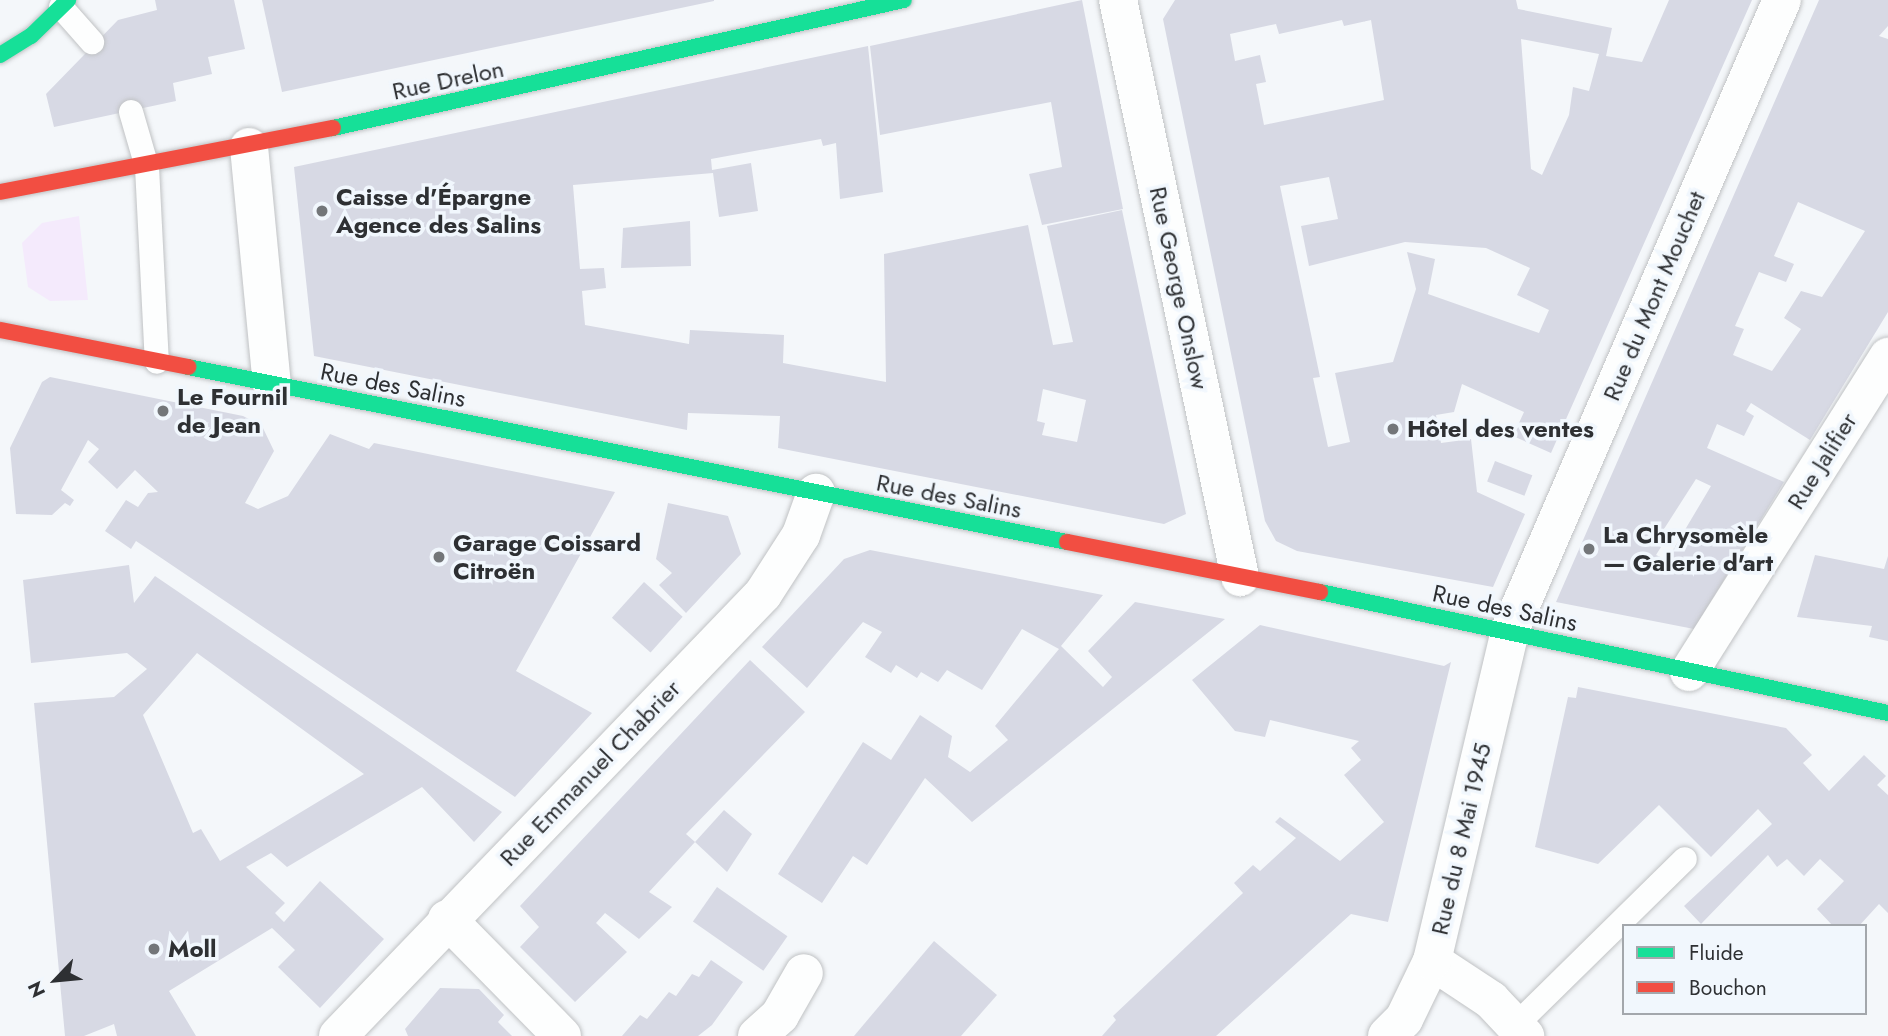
<!DOCTYPE html>
<html>
<head>
<meta charset="utf-8">
<style>
	body { margin:0 }
	#map { position:relative; width:1888px; height:1036px; overflow:hidden; background:#f4f7fa; font-family:Jost,sans-serif }
	div>[style] { position:absolute }
	[style*='--x'] { left:calc(var(--x)*1px); top:calc(var(--y)*1px); width:calc(var(--w)*1px); rotate:calc(var(--a)*1deg) }
	.green>* { inset:0; background:#f4eafc }
	.building>* { inset:0; background:#d7d9e4; transform-origin:0 0 }
	.roads { filter:drop-shadow(0 0 2px #c0c2c4) drop-shadow(0 0 2px #c0c2c4) }
	.lane>* { height:24px; margin:-12px; padding:0 12px; transform-origin:12px; border-radius:12px; background:#fdfefe }
	.street>* { height:38px; margin:-19px; padding:0 19px; transform-origin:19px; border-radius:19px; background:#fdfefe }
	.fast>* { height:16px; margin:-8px; padding:0 8px; transform-origin:8px; border-radius:8px; background:#16e098 }
	.jam>* { height:16px; margin:-8px; padding:0 8px; transform-origin:8px; border-radius:8px; background:#f24e42 }
	.dots>* { width:19px; height:19px; translate:-50% -50%; box-sizing:border-box; border:4px solid #f1f7fd; border-radius:50% }
	span { translate:-50% -50%; white-space:nowrap; text-align:center; line-height:1.15; -webkit-text-stroke:7px #f1f7fd; paint-order:stroke }
	.street-label { font-size:24px; color:#2e3033 }
	.poi-label { font-size:24px; color:#2e3033; font-weight:700 }
	.left { translate:0 -50%; text-align:left }
	.legend { position:absolute; left:1622px; top:924px; width:245px; height:91px; box-sizing:border-box; background:#f1f7fd; border:2px solid #a3a7ac; margin:0; padding:9px 12px; list-style:none; font-size:21px; color:#2e3033 }
	.legend li { display:flex; align-items:center; gap:14px; height:35px }
	.legend b { width:35px; border:2px solid #a3a7ac }
	.north { position:absolute; left:21px; top:945px; width:70px; height:70px; -webkit-text-stroke:5px #f1f7fd; paint-order:stroke; rotate:244deg; font-size:19px; font-weight:700; line-height:28px; text-align:center; color:#2e3033 }
	.north::after { content:''; display:block; margin:auto; width:24px; height:32px; background:#2e3033; clip-path:polygon(50% 0,100% 100%,50% 72%,0 100%) }
</style>
</head>
<body>
<div id="map">
	<div class="green">
		<div style="clip-path:polygon(79px 216px,88px 300px,50px 301px,28px 287px,22px 243px,42px 223px)"></div>
	</div>
	<div class="building">
		<div style="clip-path:polygon(155px 0,234px 0,245px 49px,208px 57px,212px 74px,173px 83px,176px 101px,54px 127px,46px 94px,118px 20px,157px 10px)"></div>
		<div style="clip-path:polygon(262px 0,714px 0,714px 1px,282px 92px)"></div>
		<div style="clip-path:polygon(1082px 0,1123px 209px,1042px 225px,1029px 174px,1062px 167px,1051px 102px,880px 135px,870px 46px)"></div>
		<div style="clip-path:polygon(evenodd,1175px 0,1516px 0,1518px 9px,1612px 28px,1606px 56px,1642px 62px,1669px 0,1752px 0,1551px 453px,1513px 436px,1524px 412px,1462px 384px,1454px 412px,1436px 415px,1441px 443px,1471px 439px,1477px 492px,1525px 514px,1493px 587px,1297px 551px,1276px 541px,1265px 521px,1163px 19px,1175px 0,1342px 20px,1344px 26px,1371px 20px,1384px 100px,1264px 125px,1256px 84px,1266px 82px,1260px 55px,1235px 61px,1230px 34px,1276px 24px,1279px 34px,1342px 20px,1175px 0,1521px 39px,1599px 54px,1589px 91px,1573px 87px,1569px 115px,1542px 175px,1531px 169px,1521px 39px,1175px 0,1329px 177px,1338px 219px,1301px 226px,1309px 266px,1405px 242px,1486px 248px,1530px 268px,1517px 295px,1549px 310px,1539px 333px,1428px 294px,1435px 259px,1407px 252px,1416px 289px,1393px 362px,1335px 373px,1350px 442px,1328px 447px,1313px 378px,1320px 377px,1280px 186px,1329px 177px)"></div>
		<div style="clip-path:polygon(evenodd,1819px 0,1888px 0,1888px 26px,1879px 36px,1888px 39px,1888px 312px,1810px 440px,1751px 403px,1746px 411px,1754px 416px,1744px 436px,1717px 424px,1707px 448px,1784px 482px,1694px 629px,1556px 602px,1819px 0,1798px 202px,1865px 231px,1822px 297px,1801px 291px,1784px 318px,1801px 329px,1772px 371px,1733px 355px,1744px 329px,1735px 326px,1759px 272px,1786px 282px,1794px 264px,1774px 256px,1798px 202px,1819px 0,1696px 479px,1711px 486px,1667px 560px,1656px 555px,1661px 547px,1655px 543px,1696px 479px)"></div>
		<div style="clip-path:polygon(evenodd,868px 46px,883px 192px,840px 199px,836px 143px,823px 146px,821px 139px,711px 159px,712px 170px,751px 163px,758px 211px,719px 217px,713px 173px,573px 185px,580px 269px,604px 268px,606px 288px,582px 291px,585px 325px,689px 344px,690px 330px,784px 335px,783px 363px,886px 382px,884px 254px,1028px 225px,1053px 345px,1073px 342px,1047px 226px,1122px 210px,1186px 514px,1164px 524px,778px 448px,780px 416px,688px 413px,687px 430px,314px 356px,294px 167px,868px 46px,1043px 389px,1086px 400px,1077px 442px,1042px 435px,1045px 423px,1037px 421px,1043px 389px)"></div>
		<div style="clip-path:polygon(690px 221px,691px 266px,621px 268px,623px 228px)"></div>
		<div style="clip-path:polygon(50px 377px,243px 416px,262px 426px,274px 451px,245px 503px,258px 509px,288px 496px,330px 434px,369px 449px,374px 443px,615px 492px,516px 671px,592px 713px,515px 797px,145px 547px,136px 541px,131px 549px,105px 531px,126px 500px,138px 507px,148px 493px,158px 492px,135px 470px,117px 489px,88px 462px,99px 449px,88px 440px,61px 490px,74px 500px,70px 506px,65px 503px,52px 515px,16px 514px,10px 448px,42px 382px)"></div>
		<div style="left:1495px;top:461px;width:40px;height:22px;rotate:21deg"></div>
		<div style="clip-path:polygon(668px 503px,728px 516px,741px 554px,686px 613px,659px 585px,672px 573px,656px 559px)"></div>
		<div style="clip-path:polygon(870px 550px,1103px 595px,1061px 646px,1103px 687px,1112px 677px,1088px 651px,1135px 602px,1225px 619px,972px 822px,925px 778px,867px 865px,853px 856px,822px 903px,778px 874px,863px 742px,891px 760px,920px 715px,952px 736px,948px 757px,970px 772px,1008px 740px,995px 726px,1059px 649px,1022px 629px,982px 690px,947px 670px,938px 682px,921px 672px,917px 678px,896px 665px,891px 673px,865px 657px,882px 632px,863px 622px,807px 688px,762px 647px,844px 559px)"></div>
		<div style="clip-path:polygon(1815px 555px,1884px 569px,1888px 556px,1888px 641px,1869px 637px,1872px 626px,1797px 617px)"></div>
		<div style="clip-path:polygon(evenodd,129px 565px,134px 603px,155px 576px,502px 812px,474px 842px,422px 787px,287px 867px,271px 853px,246px 867px,285px 903px,275px 913px,284px 922px,320px 881px,384px 939px,320px 1008px,278px 967px,295px 950px,272px 928px,169px 991px,196px 1036px,117px 1036px,114px 1024px,84px 1036px,65px 1036px,34px 703px,114px 697px,147px 669px,127px 653px,31px 663px,23px 580px,129px 565px,197px 653px,364px 774px,220px 861px,201px 829px,193px 833px,143px 715px,197px 653px)"></div>
		<div style="left:644px;top:582px;width:52px;height:48px;rotate:42deg"></div>
		<div style="clip-path:polygon(1260px 625px,1444px 666px,1451px 662px,1388px 922px,1351px 914px,1216px 1036px,1102px 1036px,1116px 1020px,1113px 1016px,1243px 893px,1234px 883px,1253px 865px,1260px 871px,1296px 838px,1275px 822px,1280px 817px,1340px 861px,1384px 822px,1344px 775px,1361px 760px,1351px 748px,1359px 741px,1270px 720px,1265px 737px,1235px 731px,1192px 680px)"></div>
		<div style="clip-path:polygon(750px 660px,805px 712px,686px 834px,695px 842px,649px 892px,672px 907px,639px 939px,605px 913px,596px 923px,627px 952px,575px 1002px,520px 947px,539px 927px,520px 906px)"></div>
		<div style="clip-path:polygon(1578px 687px,1786px 728px,1812px 755px,1803px 763px,1829px 791px,1864px 755px,1886px 776px,1877px 785px,1888px 795px,1888px 913px,1879px 904px,1859px 926px,1833px 926px,1817px 909px,1844px 881px,1820px 859px,1804px 876px,1787px 859px,1777px 867px,1768px 855px,1701px 924px,1684px 906px,1772px 824px,1758px 809px,1711px 857px,1659px 805px,1598px 864px,1535px 847px,1568px 697px,1576px 698px)"></div>
		<div style="clip-path:polygon(724px 810px,752px 834px,727px 872px,695px 842px)"></div>
		<div style="left:717px;top:887px;width:86px;height:42px;rotate:35deg"></div>
		<div style="clip-path:polygon(934px 941px,997px 995px,961px 1036px,854px 1036px)"></div>
		<div style="clip-path:polygon(711px 960px,743px 982px,712px 1025px,698px 1036px,622px 1036px,640px 1015px,647px 1019px,669px 992px,676px 996px,692px 974px,699px 977px)"></div>
		<div style="clip-path:polygon(440px 988px,479px 989px,504px 1015px,498px 1022px,512px 1036px,408px 1036px,405px 1029px)"></div>
	</div>
	<div class="roads">
		<div class="lane">
			<div style="--x:61;--y:7;--w:47;--a:48.5"></div>
			<div style="--x:131;--y:112;--w:57;--a:73.8"></div>
			<div style="--x:147;--y:167;--w:195;--a:87.1"></div>
			<div style="--x:1515;--y:1026;--w:238;--a:-44.5"></div>
		</div>
		<div class="street">
			<div style="--x:1118;--y:0;--w:590;--a:78.06"></div>
			<div style="--x:249;--y:147;--w:239;--a:84.5"></div>
			<div style="--x:1689;--y:672;--w:373;--a:-57.7"></div>
			<div style="--x:447;--y:919;--w:164;--a:45.5"></div>
			<div style="--x:1432;--y:961;--w:71;--a:33.5"></div>
			<div style="--x:1491;--y:1000;--w:50;--a:46.6"></div>
			<div style="--x:338;--y:1036;--w:613;--a:-46.12"></div>
			<div style="--x:763;--y:594;--w:70;--a:-57.2"></div>
			<div style="--x:801;--y:535;--w:45;--a:-70.3"></div>
			<div style="--x:757;--y:1036;--w:31;--a:-42"></div>
			<div style="--x:780;--y:1015;--w:48;--a:-60.3"></div>
			<div style="--x:1387;--y:1036;--w:24;--a:-45"></div>
			<div style="--x:1404;--y:1019;--w:64;--a:-64.2"></div>
			<div style="--x:1432;--y:961;--w:340;--a:-76.7"></div>
			<div style="--x:1510;--y:630;--w:686;--a:-66.65"></div>
		</div>
		<div class="fast">
			<div style="--x:0;--y:55;--w:36;--a:-32"></div>
			<div style="--x:31;--y:36;--w:52;--a:-44.2"></div>
			<div style="--x:333;--y:128;--w:585;--a:-12.64"></div>
			<div style="--x:188;--y:367;--w:896;--a:11.26"></div>
			<div style="--x:1320;--y:592;--w:581;--a:12.03"></div>
		</div>
		<div class="jam">
			<div style="--x:0;--y:192;--w:339;--a:-10.9"></div>
			<div style="--x:0;--y:330;--w:192;--a:11.1"></div>
			<div style="--x:1067;--y:542;--w:258;--a:11.2"></div>
		</div>
	</div>
	<div class="dots">
		<div style="left:322px;top:211px;background:#737679"></div>
		<div style="left:163px;top:411px;background:#737679"></div>
		<div style="left:1393px;top:429px;background:#737679"></div>
		<div style="left:1589px;top:549px;background:#737679"></div>
		<div style="left:439px;top:557px;background:#737679"></div>
		<div style="left:154px;top:949px;background:#737679"></div>
	</div>
	<div class="street-label">
		<span style="left:448px;top:80px;rotate:-12deg">Rue Drelon</span>
		<span style="left:1179px;top:288px;rotate:78deg">Rue George Onslow</span>
		<span style="left:1654px;top:296px;rotate:-67deg">Rue du Mont Mouchet</span>
		<span style="left:393px;top:385px;rotate:11deg">Rue des Salins</span>
		<span style="left:1822px;top:461px;rotate:-58deg">Rue Jalifier</span>
		<span style="left:949px;top:496px;rotate:11deg">Rue des Salins</span>
		<span style="left:1505px;top:608px;rotate:12deg">Rue des Salins</span>
		<span style="left:590px;top:773px;rotate:-46deg">Rue Emmanuel Chabrier</span>
		<span style="left:1461px;top:839px;rotate:-77deg">Rue du 8 Mai 1945</span>
	</div>
	<div class="poi-label">
		<span class="left" style="left:336px;top:211px">Caisse d'Épargne<br>Agence des Salins</span>
		<span class="left" style="left:177px;top:411px">Le Fournil<br>de Jean</span>
		<span class="left" style="left:1407px;top:429px">Hôtel des ventes</span>
		<span class="left" style="left:1603px;top:549px">La Chrysomèle<br>— Galerie d'art</span>
		<span class="left" style="left:453px;top:557px">Garage Coissard<br>Citroën</span>
		<span class="left" style="left:168px;top:949px">Moll</span>
	</div>
	<ul class="legend">
	<li><b style="height:9px;background:#16e098"></b>Fluide</li>
	<li><b style="height:9px;background:#f24e42"></b>Bouchon</li>
	</ul>
	<div class="north">N</div>
</div>
</body>
</html>
